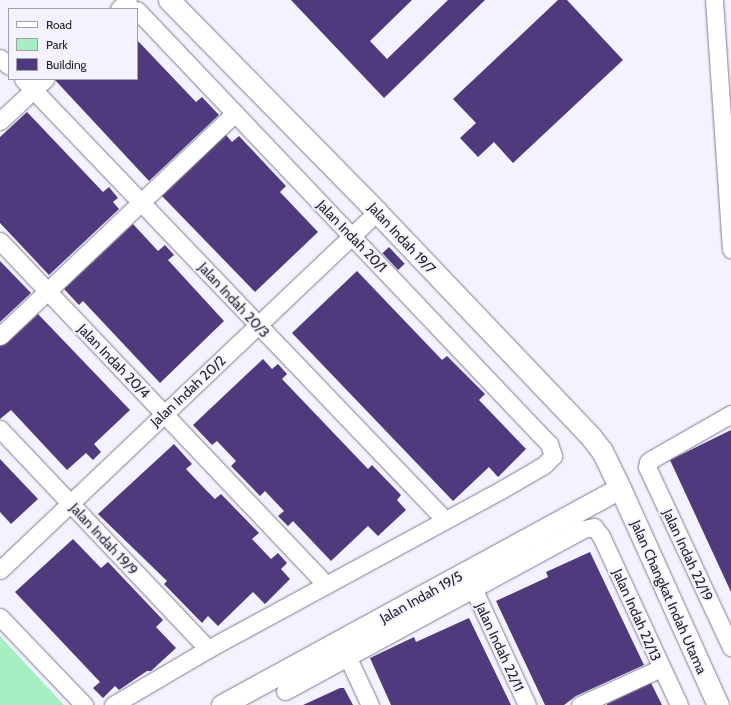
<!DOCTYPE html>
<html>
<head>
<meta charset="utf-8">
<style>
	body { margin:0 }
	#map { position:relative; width:731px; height:705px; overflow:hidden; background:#f5f2ff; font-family:Cabin,sans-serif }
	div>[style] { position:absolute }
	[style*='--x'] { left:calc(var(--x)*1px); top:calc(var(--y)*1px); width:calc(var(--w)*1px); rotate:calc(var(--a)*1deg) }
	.green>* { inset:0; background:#a5efc2 }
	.building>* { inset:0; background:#503a7e; transform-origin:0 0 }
	.roads { filter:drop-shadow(0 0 1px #807b8e) drop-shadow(0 0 1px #807b8e) }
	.minor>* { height:17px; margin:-8.5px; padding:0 8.5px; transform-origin:8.5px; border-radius:8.5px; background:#fff }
	.tertiary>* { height:21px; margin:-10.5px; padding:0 10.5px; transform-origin:10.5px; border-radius:10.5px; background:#fff }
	span { translate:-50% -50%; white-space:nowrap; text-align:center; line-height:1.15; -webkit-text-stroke:4px #f5f2ff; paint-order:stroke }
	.street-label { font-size:14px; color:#25232a }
	.legend { position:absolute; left:8px; top:8px; width:130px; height:72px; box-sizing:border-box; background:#f5f2ff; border:1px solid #a29faa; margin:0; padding:5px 7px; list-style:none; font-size:12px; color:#25232a }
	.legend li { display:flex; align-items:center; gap:8px; height:20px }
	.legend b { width:20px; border:1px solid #a29faa }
</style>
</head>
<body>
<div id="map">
	<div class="green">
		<div style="clip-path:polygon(0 636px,64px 705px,0 705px)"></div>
	</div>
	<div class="building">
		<div style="clip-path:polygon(291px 0,412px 0,370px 41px,387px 59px,448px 0,485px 0,384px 98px)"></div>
		<div style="clip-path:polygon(558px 0,567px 0,623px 60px,513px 163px,494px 142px,478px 157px,460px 138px,476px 123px,453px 99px)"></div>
		<div style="clip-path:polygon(137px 40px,196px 102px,202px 97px,219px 115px,149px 181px,55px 80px,137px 79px)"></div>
		<div style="clip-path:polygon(27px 112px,103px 192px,109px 187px,118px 198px,113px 202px,119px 209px,49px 275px,0 223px,0 137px)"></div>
		<div style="clip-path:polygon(226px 135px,232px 142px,239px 136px,286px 186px,280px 192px,318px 232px,255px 292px,162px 196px)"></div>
		<div style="clip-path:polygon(133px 224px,158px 251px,165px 245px,174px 255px,168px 260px,224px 321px,160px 383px,83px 301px,79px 305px,64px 289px)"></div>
		<div style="left:389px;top:247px;width:23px;height:9px;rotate:47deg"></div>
		<div style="clip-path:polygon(0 261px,31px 293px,0 322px)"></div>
		<div style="clip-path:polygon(357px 271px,442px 360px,447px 356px,485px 394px,479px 400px,526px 449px,498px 477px,489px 467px,453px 501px,292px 333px)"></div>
		<div style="clip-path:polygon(38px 314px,130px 410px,94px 444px,101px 452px,93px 460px,86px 453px,67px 470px,11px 410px,0 419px,0 346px,7px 343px)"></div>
		<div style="clip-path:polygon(263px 359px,272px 369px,278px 364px,287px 374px,282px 379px,368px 469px,372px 465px,401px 495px,397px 500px,406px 510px,378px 536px,368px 526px,331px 561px,293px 521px,288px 526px,278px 516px,284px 511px,265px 491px,260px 496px,231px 466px,236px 461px,217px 441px,212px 445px,193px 425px)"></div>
		<div style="clip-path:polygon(731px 430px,731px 592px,670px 460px)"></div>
		<div style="clip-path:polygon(174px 444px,192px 464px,186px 469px,205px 489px,215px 499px,221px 494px,259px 533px,252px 539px,271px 559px,278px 553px,287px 563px,281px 569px,290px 579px,265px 604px,253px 592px,218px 626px,208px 616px,202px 623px,164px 584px,167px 581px,98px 514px)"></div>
		<div style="clip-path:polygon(0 459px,38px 499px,11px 524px,0 512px)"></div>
		<div style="clip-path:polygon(73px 539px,101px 568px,108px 562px,163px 620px,156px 627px,176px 648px,151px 671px,147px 671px,119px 690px,115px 686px,103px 698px,93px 688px,100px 682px,15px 592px)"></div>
		<div style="clip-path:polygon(590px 552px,644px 665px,576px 696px,564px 705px,545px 705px,496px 601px,548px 577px,546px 572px)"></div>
		<div style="clip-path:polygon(469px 618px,511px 705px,391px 705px,370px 658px,414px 637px,416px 642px)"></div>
		<div style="clip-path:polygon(651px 683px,662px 705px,607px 705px,607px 704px)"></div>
		<div style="clip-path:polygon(340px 688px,344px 688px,353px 705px,303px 705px)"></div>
	</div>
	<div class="roads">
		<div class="minor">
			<div style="--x:714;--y:0;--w:250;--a:86.1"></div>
			<div style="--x:119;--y:9;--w:12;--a:-42"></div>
			<div style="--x:0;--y:58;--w:12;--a:42"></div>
			<div style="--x:23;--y:79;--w:610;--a:46.26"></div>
			<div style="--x:0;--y:121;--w:62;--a:-43"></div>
			<div style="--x:0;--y:241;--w:474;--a:46.5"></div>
			<div style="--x:0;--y:336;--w:324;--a:-43.5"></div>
			<div style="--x:731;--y:414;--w:91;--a:150.3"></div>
			<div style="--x:652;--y:459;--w:5;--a:143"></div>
			<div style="--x:648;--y:462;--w:5;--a:101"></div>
			<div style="--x:647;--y:467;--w:199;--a:65"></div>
			<div style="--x:0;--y:429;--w:303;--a:46.6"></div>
			<div style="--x:0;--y:570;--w:520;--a:-43.52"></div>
			<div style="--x:473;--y:588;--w:129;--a:65.2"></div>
			<div style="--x:0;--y:617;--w:122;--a:46.3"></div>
			<div style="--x:348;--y:658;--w:52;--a:64.9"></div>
			<div style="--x:285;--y:691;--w:339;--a:-28.5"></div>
			<div style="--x:583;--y:529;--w:11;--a:-10"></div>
			<div style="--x:594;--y:527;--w:11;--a:52"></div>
			<div style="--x:601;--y:536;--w:186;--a:65.2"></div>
			<div style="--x:113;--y:705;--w:110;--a:-30.5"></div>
			<div style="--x:208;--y:649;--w:333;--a:-28.5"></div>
			<div style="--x:501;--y:490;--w:50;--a:-30.2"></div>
			<div style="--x:544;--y:465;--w:13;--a:-45"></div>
			<div style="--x:553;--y:456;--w:13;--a:-108"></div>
			<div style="--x:549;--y:444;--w:598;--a:-133.51"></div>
			<div style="--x:580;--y:705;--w:89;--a:-24.6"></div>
		</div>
		<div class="tertiary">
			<div style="--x:169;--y:0;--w:297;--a:45.5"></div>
			<div style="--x:377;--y:212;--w:311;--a:46.4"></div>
			<div style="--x:591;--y:437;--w:18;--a:52"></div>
			<div style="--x:602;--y:451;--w:41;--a:64.1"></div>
			<div style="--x:620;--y:488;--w:238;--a:65.7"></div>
			<div style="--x:222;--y:705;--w:453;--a:-28.6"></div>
		</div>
	</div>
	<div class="street-label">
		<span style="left:352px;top:236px;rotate:46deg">Jalan Indah 20/1</span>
		<span style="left:402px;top:238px;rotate:47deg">Jalan Indah 19/7</span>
		<span style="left:234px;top:300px;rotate:47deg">Jalan Indah 20/3</span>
		<span style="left:114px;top:361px;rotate:46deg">Jalan Indah 20/4</span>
		<span style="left:188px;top:391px;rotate:-43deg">Jalan Indah 20/2</span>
		<span style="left:104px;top:539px;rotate:47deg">Jalan Indah 19/9</span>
		<span style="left:688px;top:555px;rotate:65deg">Jalan Indah 22/19</span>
		<span style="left:421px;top:597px;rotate:-29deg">Jalan Indah 19/5</span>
		<span style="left:669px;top:597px;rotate:66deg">Jalan Changkat Indah Utama</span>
		<span style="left:637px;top:615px;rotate:66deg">Jalan Indah 22/13</span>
		<span style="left:500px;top:647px;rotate:65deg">Jalan Indah 22/11</span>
	</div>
	<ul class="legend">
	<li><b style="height:5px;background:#fff"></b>Road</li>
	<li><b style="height:11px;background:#a5efc2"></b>Park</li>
	<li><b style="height:11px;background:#503a7e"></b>Building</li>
	</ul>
</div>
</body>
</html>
